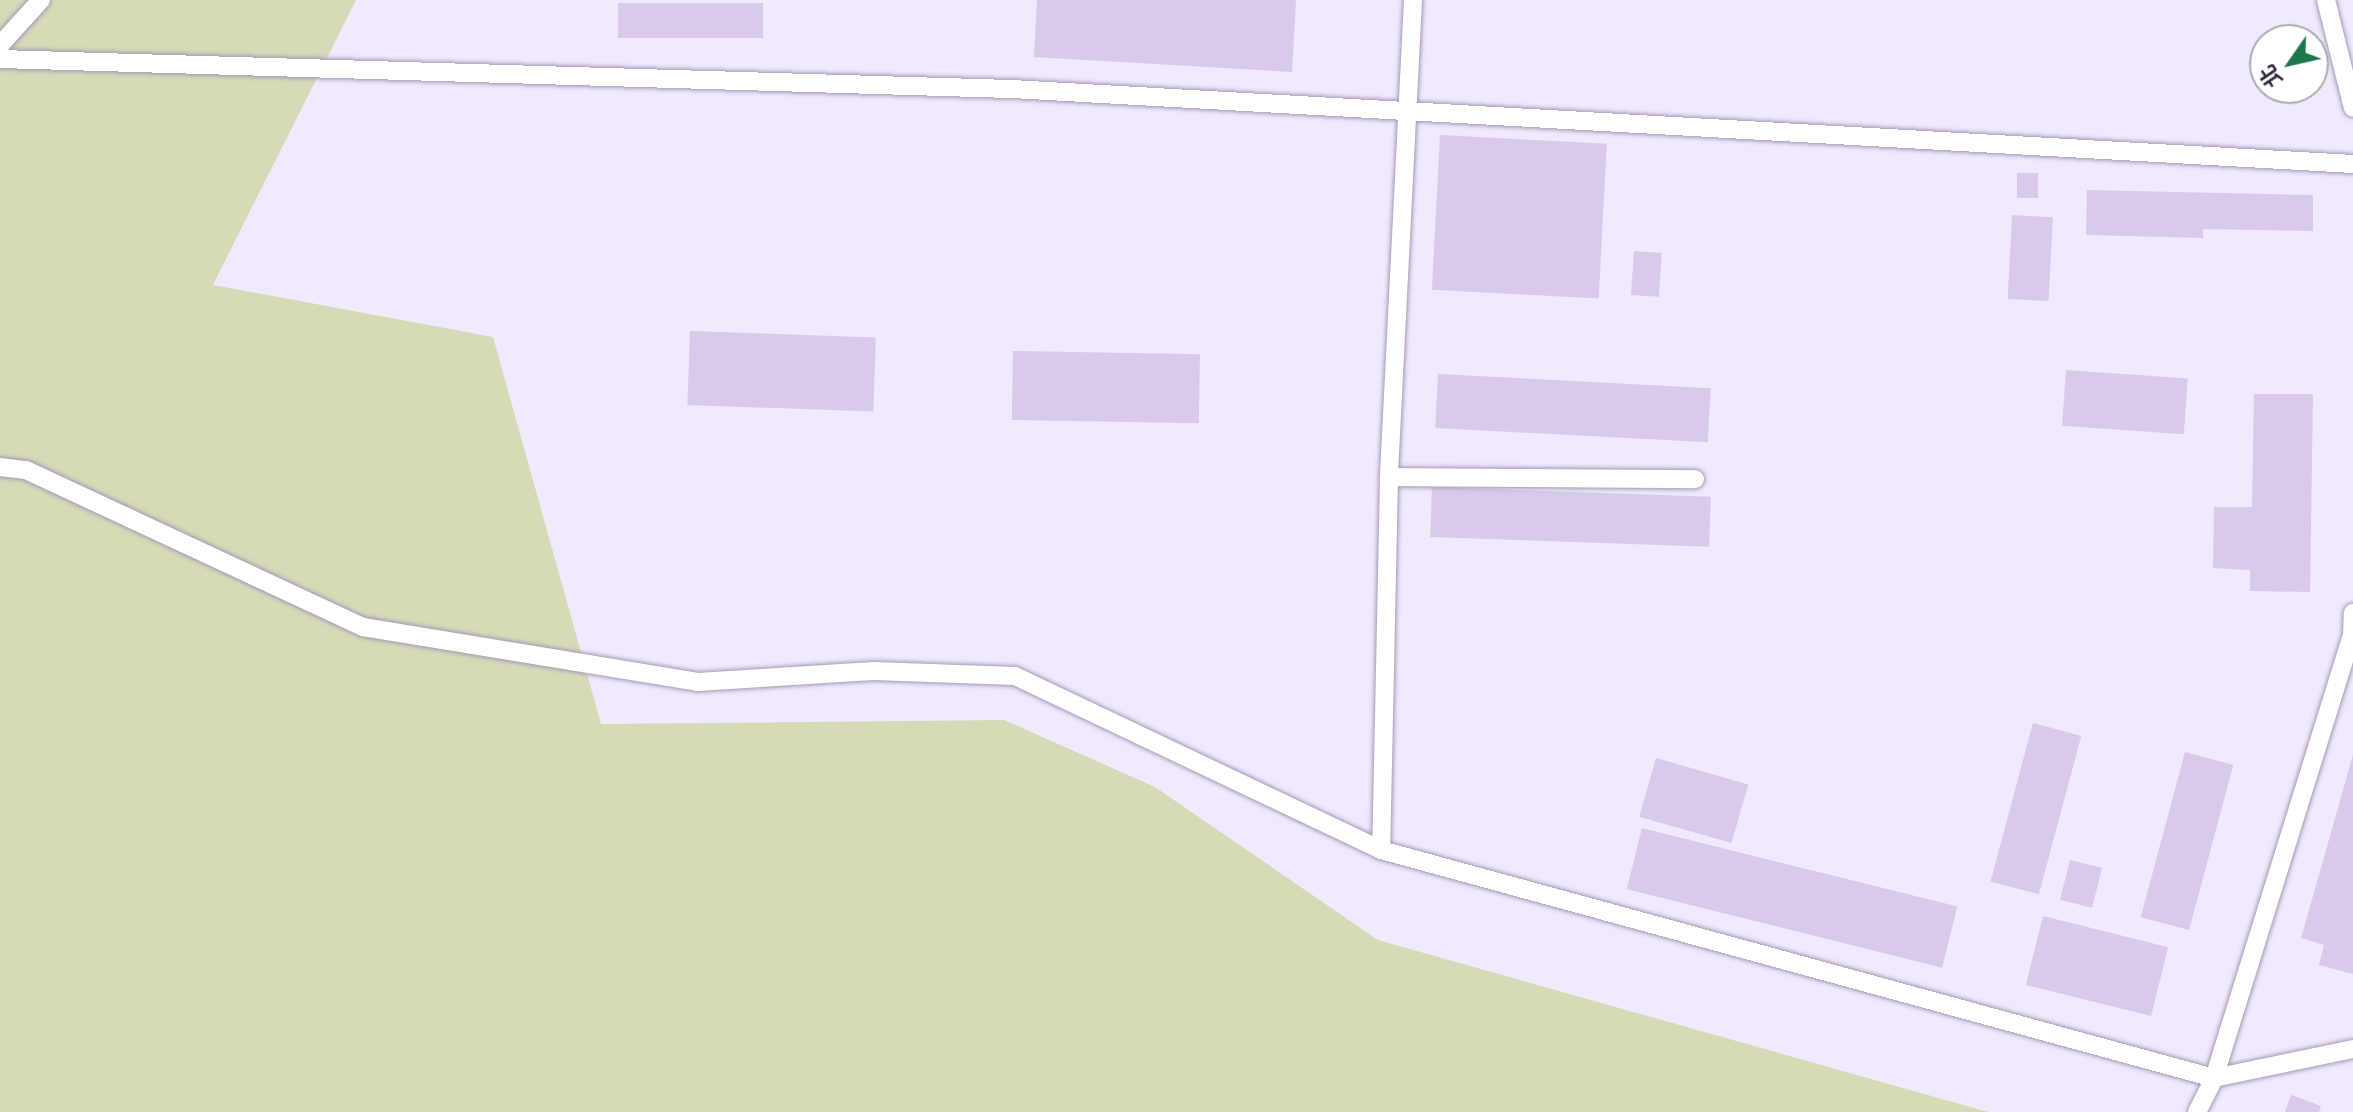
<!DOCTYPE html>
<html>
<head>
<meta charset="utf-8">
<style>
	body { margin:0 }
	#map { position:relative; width:2353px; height:1112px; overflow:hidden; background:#f1e9fd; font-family:"PT Sans Narrow","Noto Sans TC",sans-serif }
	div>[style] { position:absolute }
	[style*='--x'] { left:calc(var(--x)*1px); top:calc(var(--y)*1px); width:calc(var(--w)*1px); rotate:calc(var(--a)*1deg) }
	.green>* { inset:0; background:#d7dab7 }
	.building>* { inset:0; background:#d7caea; transform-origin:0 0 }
	.roads { filter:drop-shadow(0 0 2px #a599b7) drop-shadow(0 0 2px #a599b7) }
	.service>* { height:18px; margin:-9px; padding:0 9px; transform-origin:9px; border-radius:9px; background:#fff }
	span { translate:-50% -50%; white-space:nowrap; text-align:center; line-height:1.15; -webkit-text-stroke:6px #fff; paint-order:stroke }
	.north { position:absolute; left:2249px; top:24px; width:80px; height:80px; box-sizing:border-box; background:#fff; border:2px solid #adabb0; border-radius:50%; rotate:236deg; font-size:22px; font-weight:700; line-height:32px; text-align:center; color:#312c39 }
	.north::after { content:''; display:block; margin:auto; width:28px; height:36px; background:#1c774b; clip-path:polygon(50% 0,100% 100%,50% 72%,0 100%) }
</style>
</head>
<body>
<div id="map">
	<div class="green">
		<div style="clip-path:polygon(0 0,356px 0,213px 285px,493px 337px,601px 724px,1004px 720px,1155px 787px,1378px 940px,1988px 1112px,0 1112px)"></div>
	</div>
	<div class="building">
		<div style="clip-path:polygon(1037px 0,1296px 0,1292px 72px,1034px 57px)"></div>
		<div style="left:618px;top:3px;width:145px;height:35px"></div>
		<div style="left:1440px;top:135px;width:167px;height:155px;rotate:3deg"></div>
		<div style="left:2017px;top:173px;width:21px;height:25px"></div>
		<div style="clip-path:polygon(2087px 190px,2313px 195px,2313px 231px,2203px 229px,2203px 238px,2086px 235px)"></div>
		<div style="left:2012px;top:215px;width:41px;height:84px;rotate:3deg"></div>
		<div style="left:1634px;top:251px;width:28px;height:44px;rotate:4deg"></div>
		<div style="left:690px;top:331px;width:186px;height:74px;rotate:2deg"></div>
		<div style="left:1013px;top:351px;width:187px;height:69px;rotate:1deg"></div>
		<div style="left:2066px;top:370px;width:122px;height:56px;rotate:4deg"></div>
		<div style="left:1438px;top:374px;width:273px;height:54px;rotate:3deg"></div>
		<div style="clip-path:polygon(2254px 394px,2313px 394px,2310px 592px,2250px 591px,2250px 570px,2213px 568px,2214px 507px,2252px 507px)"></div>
		<div style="left:1432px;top:487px;width:279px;height:50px;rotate:2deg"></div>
		<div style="left:2033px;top:723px;width:50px;height:164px;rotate:15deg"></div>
		<div style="left:2185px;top:752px;width:50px;height:171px;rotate:15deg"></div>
		<div style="clip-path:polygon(2353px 755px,2353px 974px,2319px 965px,2324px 945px,2301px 938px)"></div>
		<div style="left:1656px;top:758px;width:96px;height:61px;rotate:16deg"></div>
		<div style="left:1642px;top:828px;width:325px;height:63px;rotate:14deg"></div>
		<div style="left:2070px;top:860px;width:33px;height:41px;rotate:14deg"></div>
		<div style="left:2043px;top:916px;width:129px;height:71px;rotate:14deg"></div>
		<div style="clip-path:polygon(2291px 1095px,2321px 1106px,2319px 1112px,2285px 1112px)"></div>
	</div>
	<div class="roads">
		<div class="service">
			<div style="--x:1413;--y:0;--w:478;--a:92.9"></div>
			<div style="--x:1389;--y:477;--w:373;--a:91.2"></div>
			<div style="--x:1381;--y:850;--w:864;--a:15.31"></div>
			<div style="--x:2214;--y:1078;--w:142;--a:-11.8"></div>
			<div style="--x:2326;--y:0;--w:111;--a:76"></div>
			<div style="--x:0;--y:45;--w:61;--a:-47.7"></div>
			<div style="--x:0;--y:59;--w:1012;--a:1.7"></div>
			<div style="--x:1012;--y:89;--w:1343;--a:3.2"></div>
			<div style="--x:0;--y:467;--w:26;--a:7"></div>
			<div style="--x:26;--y:470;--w:372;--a:25"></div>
			<div style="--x:363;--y:627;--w:339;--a:9.3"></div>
			<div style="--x:698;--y:682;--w:176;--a:-3.6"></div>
			<div style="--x:874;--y:671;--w:141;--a:2"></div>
			<div style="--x:1015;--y:676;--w:405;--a:25.4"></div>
			<div style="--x:1389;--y:477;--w:306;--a:0.4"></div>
			<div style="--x:2197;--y:1112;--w:38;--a:-63"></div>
			<div style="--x:2214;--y:1078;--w:463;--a:-72.7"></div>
			<div style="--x:2352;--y:636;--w:23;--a:-88"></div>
		</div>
	</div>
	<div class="north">北</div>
</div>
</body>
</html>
